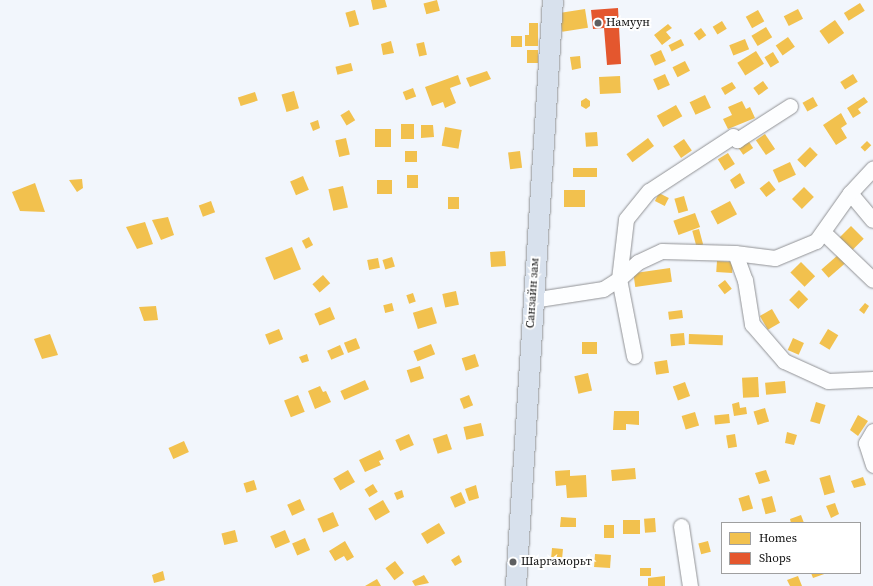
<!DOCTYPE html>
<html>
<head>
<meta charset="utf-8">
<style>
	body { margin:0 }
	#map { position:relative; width:873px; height:586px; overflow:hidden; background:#f2f6fc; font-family:"Source Serif 4",serif }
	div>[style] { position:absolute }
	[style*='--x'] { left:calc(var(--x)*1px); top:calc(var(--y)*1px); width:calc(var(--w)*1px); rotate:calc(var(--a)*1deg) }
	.homes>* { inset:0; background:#f2c14e; transform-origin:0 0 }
	.shops>* { inset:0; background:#e4572e }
	.roads { filter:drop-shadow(0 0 1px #919295) drop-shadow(0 0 1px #919295) }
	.minor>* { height:15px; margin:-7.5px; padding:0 7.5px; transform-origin:7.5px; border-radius:7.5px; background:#fdfeff }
	.major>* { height:20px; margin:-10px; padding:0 10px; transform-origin:10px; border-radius:10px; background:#d8e1ed }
	.dots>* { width:11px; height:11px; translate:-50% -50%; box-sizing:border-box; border:2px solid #fff; border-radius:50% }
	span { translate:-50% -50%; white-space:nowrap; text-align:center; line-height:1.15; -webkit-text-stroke:4px #fff; paint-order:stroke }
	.poi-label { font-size:12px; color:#0e0e0e }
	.left { translate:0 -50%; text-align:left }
	.street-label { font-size:12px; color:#0e0e0e }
	.legend { position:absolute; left:721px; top:522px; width:140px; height:52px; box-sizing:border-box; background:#fff; border:1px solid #9f9f9f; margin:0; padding:5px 7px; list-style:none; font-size:12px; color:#0e0e0e }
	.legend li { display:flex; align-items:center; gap:8px; height:20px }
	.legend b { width:20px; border:1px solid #9f9f9f }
</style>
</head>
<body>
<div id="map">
	<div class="homes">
		<div style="clip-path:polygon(371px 0,385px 0,387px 7px,373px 10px)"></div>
		<div style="left:437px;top:0;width:11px;height:14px;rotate:75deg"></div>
		<div style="left:860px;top:3px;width:9px;height:19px;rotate:58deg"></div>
		<div style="left:585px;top:9px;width:19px;height:26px;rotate:81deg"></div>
		<div style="left:798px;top:9px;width:11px;height:16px;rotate:63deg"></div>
		<div style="left:355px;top:10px;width:15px;height:10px;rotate:74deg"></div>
		<div style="left:758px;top:10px;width:13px;height:14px;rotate:61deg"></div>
		<div style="left:835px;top:20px;width:16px;height:19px;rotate:55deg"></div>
		<div style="left:722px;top:21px;width:9px;height:11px;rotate:58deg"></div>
		<div style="clip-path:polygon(529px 23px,538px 23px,538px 46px,525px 46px,525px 35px,529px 35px)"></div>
		<div style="clip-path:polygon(668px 24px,672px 28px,666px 32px,671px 38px,662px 45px,654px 35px)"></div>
		<div style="left:766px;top:27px;width:12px;height:17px;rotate:59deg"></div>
		<div style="left:701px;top:28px;width:9px;height:9px;rotate:54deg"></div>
		<div style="left:511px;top:36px;width:11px;height:11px"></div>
		<div style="left:788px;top:37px;width:12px;height:15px;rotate:55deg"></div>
		<div style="left:681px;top:39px;width:7px;height:14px;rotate:63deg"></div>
		<div style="left:745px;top:39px;width:11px;height:17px;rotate:68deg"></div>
		<div style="clip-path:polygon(391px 41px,394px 53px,383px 55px,381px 44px)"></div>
		<div style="left:424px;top:42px;width:13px;height:8px;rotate:77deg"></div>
		<div style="left:527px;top:50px;width:11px;height:13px"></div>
		<div style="left:661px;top:50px;width:12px;height:12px;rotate:66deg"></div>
		<div style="left:756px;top:51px;width:15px;height:22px;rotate:58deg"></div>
		<div style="left:773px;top:52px;width:12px;height:10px;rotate:59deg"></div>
		<div style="clip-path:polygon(580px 56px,581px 68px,572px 70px,570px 57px)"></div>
		<div style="left:685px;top:61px;width:11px;height:14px;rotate:63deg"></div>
		<div style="left:351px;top:63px;width:8px;height:16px;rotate:76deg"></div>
		<div style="clip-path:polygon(487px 71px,491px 79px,470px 87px,466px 78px)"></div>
		<div style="left:665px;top:74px;width:12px;height:13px;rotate:66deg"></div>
		<div style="left:853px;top:74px;width:9px;height:15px;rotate:58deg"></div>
		<div style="clip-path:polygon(458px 75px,461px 84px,450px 88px,456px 103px,445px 108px,443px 102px,432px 106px,425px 87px)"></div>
		<div style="left:620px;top:76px;width:17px;height:21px;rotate:87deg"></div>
		<div style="left:763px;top:81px;width:9px;height:12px;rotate:54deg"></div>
		<div style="clip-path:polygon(732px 82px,736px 88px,725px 95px,721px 88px)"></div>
		<div style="left:413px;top:88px;width:9px;height:11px;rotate:69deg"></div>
		<div style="left:294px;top:91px;width:18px;height:13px;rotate:74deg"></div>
		<div style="left:255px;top:92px;width:9px;height:18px;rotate:72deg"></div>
		<div style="left:705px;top:95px;width:14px;height:17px;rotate:65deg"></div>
		<div style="left:813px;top:97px;width:10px;height:12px;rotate:61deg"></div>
		<div style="clip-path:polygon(864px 97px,868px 102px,858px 109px,861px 113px,853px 118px,847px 108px)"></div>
		<div style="clip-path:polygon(586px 98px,590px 101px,590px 106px,586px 109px,581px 106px,581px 101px)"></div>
		<div style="clip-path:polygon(742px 101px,746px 109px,750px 107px,755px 118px,728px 129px,723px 119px,732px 115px,728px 107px)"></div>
		<div style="left:676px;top:105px;width:13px;height:22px;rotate:61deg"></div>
		<div style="left:349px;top:110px;width:12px;height:10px;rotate:59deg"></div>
		<div style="clip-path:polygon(841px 113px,847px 124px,841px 128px,847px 138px,836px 145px,823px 125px)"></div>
		<div style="clip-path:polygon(318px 120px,320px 128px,313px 131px,310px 123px)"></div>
		<div style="left:414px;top:124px;width:15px;height:13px;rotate:90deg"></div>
		<div style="clip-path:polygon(421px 125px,433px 125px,434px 137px,421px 138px)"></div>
		<div style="left:445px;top:127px;width:17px;height:19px;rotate:10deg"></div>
		<div style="left:375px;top:129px;width:16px;height:18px"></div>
		<div style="left:597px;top:132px;width:14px;height:12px;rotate:86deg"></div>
		<div style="left:765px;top:134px;width:18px;height:11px;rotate:56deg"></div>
		<div style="left:346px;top:138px;width:17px;height:11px;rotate:77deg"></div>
		<div style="left:648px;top:138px;width:10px;height:27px;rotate:53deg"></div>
		<div style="left:684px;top:139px;width:14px;height:13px;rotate:56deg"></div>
		<div style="left:747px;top:139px;width:11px;height:12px;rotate:56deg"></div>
		<div style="left:867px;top:141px;width:6px;height:9px;rotate:45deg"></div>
		<div style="left:810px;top:147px;width:11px;height:18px;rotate:45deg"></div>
		<div style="left:405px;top:151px;width:12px;height:11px"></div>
		<div style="left:520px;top:151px;width:17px;height:12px;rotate:83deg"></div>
		<div style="left:728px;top:153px;width:13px;height:12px;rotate:58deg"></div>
		<div style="left:790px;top:162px;width:14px;height:19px;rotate:65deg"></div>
		<div style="left:597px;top:168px;width:9px;height:24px;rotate:90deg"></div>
		<div style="clip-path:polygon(740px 173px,745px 183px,735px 189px,730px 180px)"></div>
		<div style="left:407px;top:175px;width:11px;height:13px"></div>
		<div style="left:303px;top:176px;width:15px;height:14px;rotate:67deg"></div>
		<div style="clip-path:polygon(82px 179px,83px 188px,77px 192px,69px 180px)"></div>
		<div style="left:377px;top:180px;width:15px;height:14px"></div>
		<div style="left:769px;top:181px;width:11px;height:12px;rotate:52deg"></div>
		<div style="clip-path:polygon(35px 183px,45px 212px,20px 211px,12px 192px)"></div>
		<div style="left:343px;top:186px;width:22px;height:15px;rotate:77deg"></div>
		<div style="left:804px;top:187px;width:14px;height:17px;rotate:45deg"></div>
		<div style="left:564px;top:190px;width:21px;height:17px"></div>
		<div style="left:659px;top:193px;width:11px;height:9px;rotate:27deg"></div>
		<div style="left:684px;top:196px;width:15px;height:10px;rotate:74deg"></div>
		<div style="left:448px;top:197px;width:11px;height:12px"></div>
		<div style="left:211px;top:201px;width:12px;height:13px;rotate:70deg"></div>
		<div style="left:730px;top:201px;width:15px;height:22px;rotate:62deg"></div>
		<div style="left:695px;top:213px;width:15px;height:23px;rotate:70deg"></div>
		<div style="clip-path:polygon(168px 217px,174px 235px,161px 240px,152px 220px)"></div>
		<div style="clip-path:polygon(145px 222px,153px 244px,137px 249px,126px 227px)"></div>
		<div style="left:851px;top:226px;width:18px;height:17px;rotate:45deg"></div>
		<div style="left:699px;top:229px;width:16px;height:7px;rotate:75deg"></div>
		<div style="left:309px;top:237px;width:9px;height:8px;rotate:63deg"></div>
		<div style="left:292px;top:247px;width:24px;height:29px;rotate:68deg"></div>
		<div style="left:505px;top:251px;width:15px;height:15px;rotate:86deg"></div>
		<div style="left:838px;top:255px;width:11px;height:22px;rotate:49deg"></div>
		<div style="left:392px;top:257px;width:10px;height:10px;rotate:73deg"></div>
		<div style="left:378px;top:258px;width:10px;height:11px;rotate:79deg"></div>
		<div style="left:717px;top:261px;width:16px;height:11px;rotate:4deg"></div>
		<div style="left:801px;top:262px;width:20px;height:15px;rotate:45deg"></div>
		<div style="left:670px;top:268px;width:14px;height:37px;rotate:82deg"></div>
		<div style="left:323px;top:275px;width:11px;height:14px;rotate:49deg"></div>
		<div style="left:725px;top:280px;width:11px;height:9px;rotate:52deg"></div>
		<div style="left:799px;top:290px;width:13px;height:14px;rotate:45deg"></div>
		<div style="left:456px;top:291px;width:14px;height:14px;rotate:78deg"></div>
		<div style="left:413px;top:293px;width:9px;height:7px;rotate:72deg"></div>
		<div style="left:392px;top:303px;width:8px;height:9px;rotate:76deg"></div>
		<div style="clip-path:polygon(865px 303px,869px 306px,864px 314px,859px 310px)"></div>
		<div style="clip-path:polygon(156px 306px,158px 320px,144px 321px,139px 307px)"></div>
		<div style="left:330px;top:307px;width:13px;height:17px;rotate:67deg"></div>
		<div style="left:432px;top:307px;width:17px;height:20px;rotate:73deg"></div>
		<div style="left:772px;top:309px;width:16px;height:14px;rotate:60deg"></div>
		<div style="left:682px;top:310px;width:8px;height:14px;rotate:83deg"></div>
		<div style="left:279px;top:329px;width:11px;height:15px;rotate:68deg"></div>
		<div style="left:828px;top:329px;width:12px;height:17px;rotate:31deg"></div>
		<div style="left:684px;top:333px;width:12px;height:14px;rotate:85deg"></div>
		<div style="clip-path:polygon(50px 334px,58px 355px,42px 359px,34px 339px)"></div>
		<div style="left:689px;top:334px;width:34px;height:10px;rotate:2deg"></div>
		<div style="left:356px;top:338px;width:11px;height:13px;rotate:68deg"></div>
		<div style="left:793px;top:338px;width:12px;height:13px;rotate:24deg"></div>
		<div style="left:597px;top:342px;width:12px;height:15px;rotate:90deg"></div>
		<div style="left:431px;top:344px;width:11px;height:19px;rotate:68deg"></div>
		<div style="left:340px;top:345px;width:10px;height:14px;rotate:66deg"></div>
		<div style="clip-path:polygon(307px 354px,309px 361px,302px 363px,299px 357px)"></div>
		<div style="left:475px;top:354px;width:13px;height:14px;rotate:72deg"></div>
		<div style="left:667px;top:360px;width:13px;height:13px;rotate:81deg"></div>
		<div style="left:420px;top:366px;width:13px;height:14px;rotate:72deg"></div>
		<div style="left:588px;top:373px;width:18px;height:14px;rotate:77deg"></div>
		<div style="left:758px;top:377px;width:20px;height:16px;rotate:87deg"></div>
		<div style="left:365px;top:380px;width:10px;height:27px;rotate:66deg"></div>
		<div style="left:785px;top:381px;width:12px;height:20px;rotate:85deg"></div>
		<div style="left:685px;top:382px;width:15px;height:13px;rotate:70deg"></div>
		<div style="clip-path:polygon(320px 386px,323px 392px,326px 391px,331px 402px,315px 409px,308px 391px)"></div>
		<div style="left:298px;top:395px;width:18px;height:15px;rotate:68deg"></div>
		<div style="left:469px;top:395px;width:11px;height:10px;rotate:68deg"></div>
		<div style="clip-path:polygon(739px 402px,740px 408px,746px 407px,747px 414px,734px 416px,732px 404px)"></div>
		<div style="left:816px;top:402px;width:10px;height:20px;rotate:17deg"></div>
		<div style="left:765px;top:408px;width:14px;height:12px;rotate:73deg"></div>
		<div style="clip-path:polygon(614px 411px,639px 411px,639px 425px,626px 424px,626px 430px,613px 430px)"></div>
		<div style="left:695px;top:412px;width:14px;height:14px;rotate:73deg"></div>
		<div style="left:729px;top:414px;width:9px;height:15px;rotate:84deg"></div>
		<div style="clip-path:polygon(858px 415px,868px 421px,858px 436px,850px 430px)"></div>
		<div style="left:481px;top:423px;width:13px;height:18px;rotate:77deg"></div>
		<div style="clip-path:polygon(787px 432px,797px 435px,794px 445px,785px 443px)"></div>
		<div style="left:409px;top:434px;width:12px;height:15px;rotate:66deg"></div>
		<div style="left:447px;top:434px;width:16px;height:15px;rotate:72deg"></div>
		<div style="left:735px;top:434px;width:13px;height:9px;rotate:81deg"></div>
		<div style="left:184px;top:441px;width:12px;height:17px;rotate:66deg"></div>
		<div style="clip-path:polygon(380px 450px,384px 459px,379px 461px,381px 465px,365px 472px,359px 460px)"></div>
		<div style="left:635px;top:468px;width:11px;height:24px;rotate:85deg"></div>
		<div style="left:348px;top:470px;width:14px;height:17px;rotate:60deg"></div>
		<div style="clip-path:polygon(570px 470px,570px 476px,586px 475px,587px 497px,567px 498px,566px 485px,556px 486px,555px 471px)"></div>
		<div style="clip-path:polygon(766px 470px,770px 481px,759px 484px,755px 473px)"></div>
		<div style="left:830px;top:475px;width:18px;height:11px;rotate:74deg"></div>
		<div style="clip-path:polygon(863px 477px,866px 485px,854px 488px,851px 481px)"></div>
		<div style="left:254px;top:480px;width:10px;height:11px;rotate:73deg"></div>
		<div style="left:373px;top:484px;width:9px;height:10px;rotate:58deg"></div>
		<div style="clip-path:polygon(476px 485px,479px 498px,469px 501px,465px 489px)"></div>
		<div style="clip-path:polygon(402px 490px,404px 497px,397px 500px,394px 493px)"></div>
		<div style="left:461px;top:492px;width:12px;height:12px;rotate:66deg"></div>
		<div style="left:749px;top:495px;width:14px;height:11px;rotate:73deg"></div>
		<div style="left:772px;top:496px;width:16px;height:11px;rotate:75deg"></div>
		<div style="left:300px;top:499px;width:12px;height:14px;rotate:66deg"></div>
		<div style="left:383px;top:500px;width:14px;height:17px;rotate:60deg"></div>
		<div style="clip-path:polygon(835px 503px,839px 514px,831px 518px,826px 506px)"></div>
		<div style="left:333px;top:512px;width:15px;height:17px;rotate:67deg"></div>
		<div style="clip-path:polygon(801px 515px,804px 523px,791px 523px,790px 519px)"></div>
		<div style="clip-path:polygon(561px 517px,576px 518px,576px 527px,560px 527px)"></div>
		<div style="left:655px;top:518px;width:14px;height:11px;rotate:86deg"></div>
		<div style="left:623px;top:520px;width:17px;height:14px"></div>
		<div style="left:439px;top:523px;width:12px;height:21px;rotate:59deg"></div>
		<div style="left:604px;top:525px;width:10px;height:13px"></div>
		<div style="left:235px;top:530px;width:12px;height:14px;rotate:76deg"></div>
		<div style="left:285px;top:530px;width:13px;height:16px;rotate:67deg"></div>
		<div style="left:305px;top:538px;width:13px;height:14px;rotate:67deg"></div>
		<div style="clip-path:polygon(345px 541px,354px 557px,347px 561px,344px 556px,335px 561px,329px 551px)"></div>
		<div style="left:708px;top:541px;width:11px;height:10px;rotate:75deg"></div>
		<div style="left:552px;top:548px;width:11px;height:13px;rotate:5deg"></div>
		<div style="left:595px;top:554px;width:16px;height:13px;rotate:4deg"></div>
		<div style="clip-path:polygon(459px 555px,462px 562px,455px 566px,451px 560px)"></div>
		<div style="left:395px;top:561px;width:15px;height:12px;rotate:53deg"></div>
		<div style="left:640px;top:568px;width:11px;height:8px"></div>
		<div style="clip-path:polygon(163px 571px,165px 580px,154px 583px,152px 575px)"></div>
		<div style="clip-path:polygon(811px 573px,827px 573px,813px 578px)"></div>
		<div style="clip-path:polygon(424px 575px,429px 583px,415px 586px,412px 581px)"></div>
		<div style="clip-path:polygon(665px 576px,665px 586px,648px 586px,648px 578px)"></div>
		<div style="clip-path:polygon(798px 576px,802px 586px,790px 586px,787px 580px)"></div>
		<div style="clip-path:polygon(377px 579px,381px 586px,365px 586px)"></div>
	</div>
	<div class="shops">
		<div style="clip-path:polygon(618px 8px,621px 64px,607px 65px,604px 28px,593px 29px,591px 10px)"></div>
	</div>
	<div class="roads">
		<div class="minor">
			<div style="--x:850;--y:193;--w:35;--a:50"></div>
			<div style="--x:823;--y:232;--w:69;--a:43.8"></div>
			<div style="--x:735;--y:253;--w:29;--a:70"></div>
			<div style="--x:745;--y:280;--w:45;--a:81"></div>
			<div style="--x:752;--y:324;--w:49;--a:49.1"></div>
			<div style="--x:784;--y:361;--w:48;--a:24.4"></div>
			<div style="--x:828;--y:381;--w:45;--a:-2.5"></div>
			<div style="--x:532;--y:300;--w:72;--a:-8.8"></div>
			<div style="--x:603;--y:289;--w:19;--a:-32"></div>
			<div style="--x:619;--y:279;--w:25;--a:-42"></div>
			<div style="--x:638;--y:262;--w:26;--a:-25"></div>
			<div style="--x:662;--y:251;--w:73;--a:1.6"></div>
			<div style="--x:735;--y:253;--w:40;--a:7.1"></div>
			<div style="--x:775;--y:258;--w:44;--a:-22.5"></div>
			<div style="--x:816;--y:241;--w:59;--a:-54.7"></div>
			<div style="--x:850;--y:193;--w:34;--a:-47"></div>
			<div style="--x:634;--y:356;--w:78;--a:-101"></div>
			<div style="--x:619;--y:279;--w:60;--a:-83.3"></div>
			<div style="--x:626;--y:219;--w:36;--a:-51"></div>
			<div style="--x:649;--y:191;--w:100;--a:-33.2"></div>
			<div style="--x:733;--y:136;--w:6;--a:45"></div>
			<div style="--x:737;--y:140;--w:63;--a:-32.7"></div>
			<div style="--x:873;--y:431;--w:14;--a:120"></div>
			<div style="--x:866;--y:443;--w:23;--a:72"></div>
			<div style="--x:681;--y:526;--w:61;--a:81.5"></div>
		</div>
		<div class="major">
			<div style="--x:516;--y:586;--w:587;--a:-86.39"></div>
		</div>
	</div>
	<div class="dots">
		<div style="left:598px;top:23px;background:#5e5f61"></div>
		<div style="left:513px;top:562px;background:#5e5f61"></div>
	</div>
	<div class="poi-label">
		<span class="left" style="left:606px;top:23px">Намуун</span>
		<span class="left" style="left:521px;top:562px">Шаргаморьт</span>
	</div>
	<div class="street-label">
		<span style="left:533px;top:293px;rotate:-86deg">Санзайн зам</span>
	</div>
	<ul class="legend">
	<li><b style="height:11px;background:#f2c14e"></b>Homes</li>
	<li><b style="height:11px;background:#e4572e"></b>Shops</li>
	</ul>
</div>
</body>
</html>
